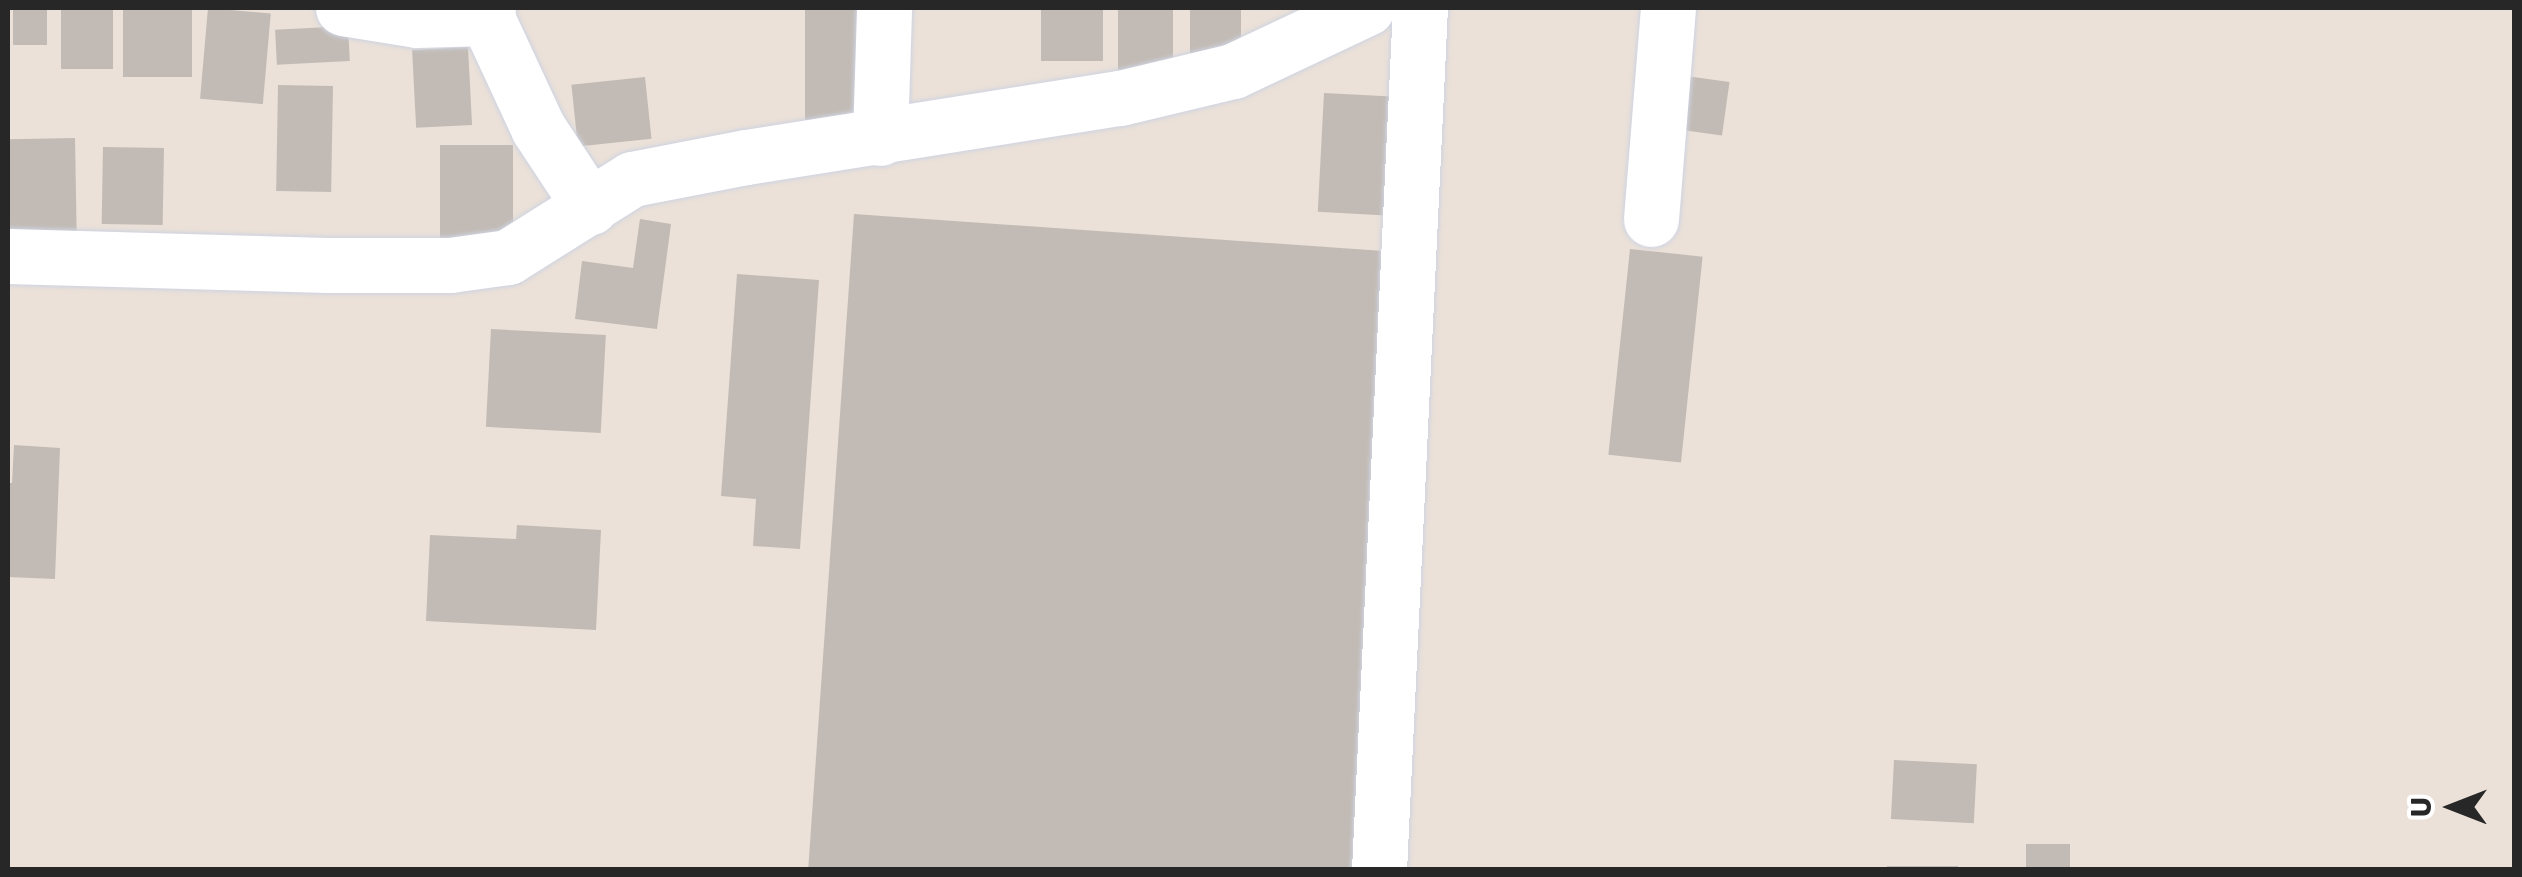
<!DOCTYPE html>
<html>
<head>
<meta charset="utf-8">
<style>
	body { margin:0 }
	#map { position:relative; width:2522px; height:877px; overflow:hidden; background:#ebe1d8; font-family:Rubik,sans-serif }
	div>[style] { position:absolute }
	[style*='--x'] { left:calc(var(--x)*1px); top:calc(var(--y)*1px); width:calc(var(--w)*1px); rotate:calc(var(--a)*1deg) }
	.building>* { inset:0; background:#c2bbb5; transform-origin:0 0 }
	.roads { filter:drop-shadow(0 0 2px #ced3e1) drop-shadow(0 0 2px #ced3e1) }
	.street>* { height:55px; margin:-27.5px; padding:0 27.5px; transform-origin:27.5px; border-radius:27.5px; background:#fff }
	span { translate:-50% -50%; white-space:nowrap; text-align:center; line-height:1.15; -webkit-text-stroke:8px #fff; paint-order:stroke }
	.frame { position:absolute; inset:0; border:10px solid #272727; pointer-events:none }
	.north { position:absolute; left:2402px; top:757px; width:100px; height:100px; -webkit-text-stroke:8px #fff; paint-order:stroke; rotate:270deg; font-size:28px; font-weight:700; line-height:40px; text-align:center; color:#272727 }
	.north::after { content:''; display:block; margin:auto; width:35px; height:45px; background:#272727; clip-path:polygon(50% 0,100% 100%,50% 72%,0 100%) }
</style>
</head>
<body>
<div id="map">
	<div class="building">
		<div style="left:13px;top:8px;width:34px;height:37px"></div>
		<div style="left:61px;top:8px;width:52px;height:61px"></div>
		<div style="left:123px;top:8px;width:69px;height:69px"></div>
		<div style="left:208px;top:8px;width:63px;height:91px;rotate:5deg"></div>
		<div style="left:805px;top:8px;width:76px;height:112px"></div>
		<div style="left:1041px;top:8px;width:62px;height:53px"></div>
		<div style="left:1118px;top:8px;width:55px;height:62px"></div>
		<div style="left:1190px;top:8px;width:51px;height:54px"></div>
		<div style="left:348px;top:26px;width:35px;height:73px;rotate:87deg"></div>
		<div style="left:468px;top:47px;width:78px;height:56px;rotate:87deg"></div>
		<div style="left:1679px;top:75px;width:51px;height:54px;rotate:8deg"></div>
		<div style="left:645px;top:77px;width:62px;height:74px;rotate:84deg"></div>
		<div style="left:278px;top:85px;width:55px;height:106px;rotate:1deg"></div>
		<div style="left:1324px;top:93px;width:87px;height:119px;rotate:3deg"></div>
		<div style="left:75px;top:138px;width:95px;height:67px;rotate:89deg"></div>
		<div style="left:440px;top:145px;width:73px;height:93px"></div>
		<div style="left:103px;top:147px;width:61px;height:77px;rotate:1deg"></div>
		<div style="left:854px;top:214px;width:552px;height:658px;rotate:4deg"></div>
		<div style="clip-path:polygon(640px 219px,671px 224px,657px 329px,575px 319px,582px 261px,633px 268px)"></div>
		<div style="left:1630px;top:249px;width:73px;height:207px;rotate:6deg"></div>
		<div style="clip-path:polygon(737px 274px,819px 280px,800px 549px,753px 546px,756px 499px,721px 496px)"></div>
		<div style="left:491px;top:329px;width:115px;height:98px;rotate:3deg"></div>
		<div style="clip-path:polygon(14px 445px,60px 448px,55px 579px,8px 577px,8px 483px,12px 483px)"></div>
		<div style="clip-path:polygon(517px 525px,601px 530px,596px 630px,426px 621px,430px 535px,516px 539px)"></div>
		<div style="left:1894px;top:760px;width:83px;height:59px;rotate:3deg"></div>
		<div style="left:2026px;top:844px;width:44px;height:26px"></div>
		<div style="left:1887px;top:866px;width:71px;height:4px"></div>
	</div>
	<div class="roads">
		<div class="street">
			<div style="--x:343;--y:8;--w:74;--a:9.3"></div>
			<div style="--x:416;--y:20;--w:71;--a:-1.6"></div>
			<div style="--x:488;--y:8;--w:10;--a:96"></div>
			<div style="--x:487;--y:18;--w:121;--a:65.1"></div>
			<div style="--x:538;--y:128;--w:95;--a:56.6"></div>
			<div style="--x:880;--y:138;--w:130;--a:-88.2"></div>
			<div style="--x:1651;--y:219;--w:212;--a:-85.4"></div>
			<div style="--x:8;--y:256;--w:319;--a:1.6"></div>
			<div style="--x:327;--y:265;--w:123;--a:0"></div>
			<div style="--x:450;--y:265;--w:59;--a:-7.9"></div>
			<div style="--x:508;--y:257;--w:146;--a:-32.2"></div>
			<div style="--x:632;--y:179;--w:116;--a:-10.9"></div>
			<div style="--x:746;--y:157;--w:379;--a:-9"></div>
			<div style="--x:1120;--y:98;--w:116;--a:-13.4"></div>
			<div style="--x:1233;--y:71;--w:148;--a:-25.2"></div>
			<div style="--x:1379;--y:870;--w:863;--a:-87.28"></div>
		</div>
	</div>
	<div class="frame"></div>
	<div class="north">U</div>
</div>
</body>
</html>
